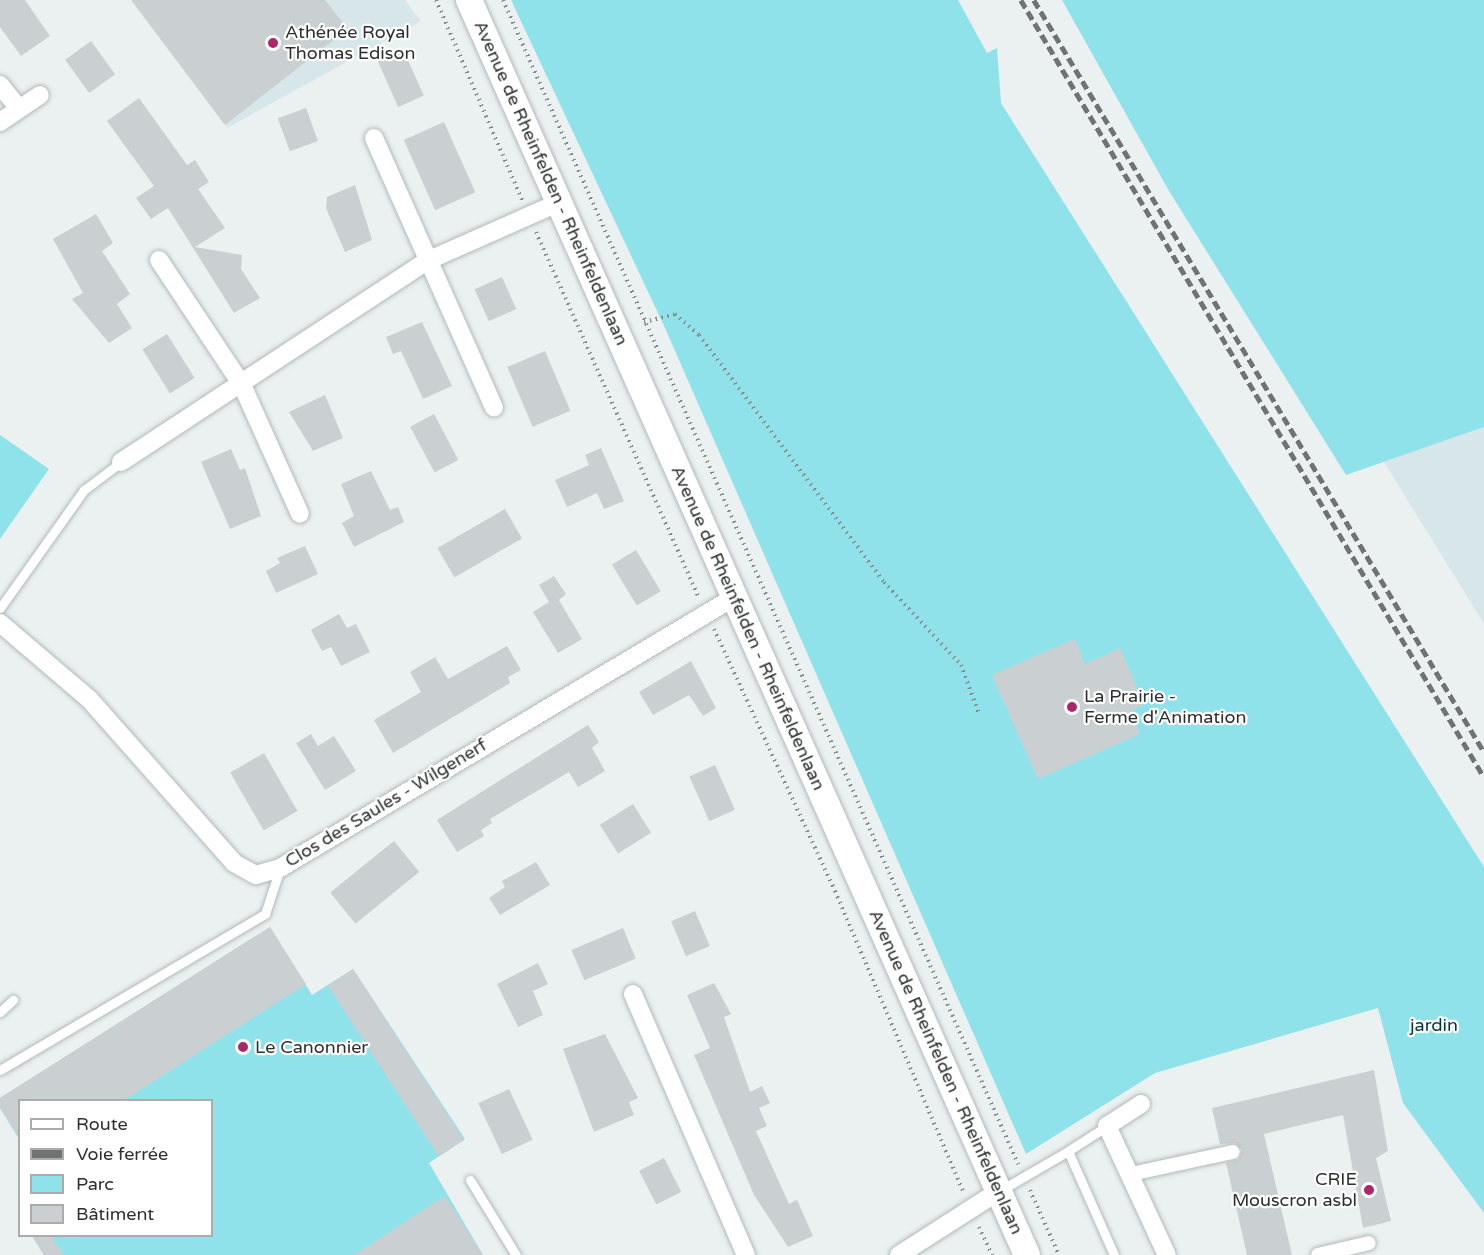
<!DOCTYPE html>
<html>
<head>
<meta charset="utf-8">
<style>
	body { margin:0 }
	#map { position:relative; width:1484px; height:1255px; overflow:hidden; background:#ebf1f1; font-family:"Varela Round",sans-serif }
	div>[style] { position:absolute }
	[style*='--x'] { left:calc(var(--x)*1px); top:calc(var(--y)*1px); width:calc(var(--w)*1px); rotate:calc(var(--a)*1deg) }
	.built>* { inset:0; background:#d7e6e8 }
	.green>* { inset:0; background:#90e2ea }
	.building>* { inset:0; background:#cad0d1; transform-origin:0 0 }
	.path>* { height:4px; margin-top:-2px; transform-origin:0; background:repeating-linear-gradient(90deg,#868a8a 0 1.5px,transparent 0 6px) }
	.roads { filter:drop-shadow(0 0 2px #b3b9ba) drop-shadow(0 0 2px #b3b9ba) }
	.service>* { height:9px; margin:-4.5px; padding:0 4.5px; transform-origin:4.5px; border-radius:4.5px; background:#fff }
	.pedestrian>* { height:14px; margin:-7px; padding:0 7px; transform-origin:7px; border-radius:7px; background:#fff }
	.minor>* { height:18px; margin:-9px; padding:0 9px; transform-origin:9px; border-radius:9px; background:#fff }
	.secondary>* { height:26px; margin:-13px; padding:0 13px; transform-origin:13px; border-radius:13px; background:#fff }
	.rail>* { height:4.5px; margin-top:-2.25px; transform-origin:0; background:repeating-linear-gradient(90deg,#707373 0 9px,transparent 0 13.5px) }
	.dots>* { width:16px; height:16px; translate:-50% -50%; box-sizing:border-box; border:3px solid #fff; border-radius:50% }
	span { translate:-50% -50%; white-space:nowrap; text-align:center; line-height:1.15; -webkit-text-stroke:4.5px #fff; paint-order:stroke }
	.poi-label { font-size:18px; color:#2d2f2f }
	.left { translate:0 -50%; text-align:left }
	.right { translate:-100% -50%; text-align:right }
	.street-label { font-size:18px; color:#2d2f2f }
	.park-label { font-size:18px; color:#02363b }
	.legend { position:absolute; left:18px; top:1099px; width:195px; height:138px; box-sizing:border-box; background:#fff; border:2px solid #abacac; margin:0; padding:8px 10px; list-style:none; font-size:18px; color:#2d2f2f }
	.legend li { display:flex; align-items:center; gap:12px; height:30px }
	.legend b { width:30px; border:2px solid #abacac }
</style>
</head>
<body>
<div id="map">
	<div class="built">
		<div style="clip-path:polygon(134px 0,405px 0,421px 21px,227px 128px)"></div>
		<div style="clip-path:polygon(1484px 427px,1484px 624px,1384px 462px)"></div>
	</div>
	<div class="green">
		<div style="clip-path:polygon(511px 0,958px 0,987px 53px,997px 48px,1001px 103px,1484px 867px,1484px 1213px,1403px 1103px,1378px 1008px,1155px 1073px,1026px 1154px,665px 328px)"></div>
		<div style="clip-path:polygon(1062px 0,1484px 0,1484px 427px,1346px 475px,1169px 191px)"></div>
		<div style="clip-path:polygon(0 435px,49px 469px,0 539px)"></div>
		<div style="clip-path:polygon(270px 927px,312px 995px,353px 969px,465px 1139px,429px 1163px,483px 1255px,44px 1255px,32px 1236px,212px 1236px,212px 1100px,20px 1100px,19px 1139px,0 1108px,0 1098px)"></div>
	</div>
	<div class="building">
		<div style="clip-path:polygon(0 0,25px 0,50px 36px,21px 56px,0 27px)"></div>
		<div style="clip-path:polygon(131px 0,325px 0,348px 29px,225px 125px)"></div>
		<div style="left:91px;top:41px;width:41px;height:32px;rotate:54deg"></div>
		<div style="left:403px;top:49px;width:51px;height:28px;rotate:66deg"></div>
		<div style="clip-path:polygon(139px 98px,187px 165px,195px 160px,209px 182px,198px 189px,225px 228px,195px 247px,242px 255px,241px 269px,260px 298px,234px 313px,168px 208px,151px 219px,136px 198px,154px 186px,107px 121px)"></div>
		<div style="left:306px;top:108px;width:35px;height:30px;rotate:70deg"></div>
		<div style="left:444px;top:122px;width:77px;height:44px;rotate:66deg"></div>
		<div style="clip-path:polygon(355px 185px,372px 240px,345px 252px,326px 208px,327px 197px)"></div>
		<div style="clip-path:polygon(96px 214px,113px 243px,102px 251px,130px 294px,117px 304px,132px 328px,109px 343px,72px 299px,83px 293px,53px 239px)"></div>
		<div style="left:502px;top:277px;width:35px;height:30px;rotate:66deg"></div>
		<div style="clip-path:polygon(422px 322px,452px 386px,423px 399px,401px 351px,393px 354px,386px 337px)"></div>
		<div style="left:167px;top:334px;width:52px;height:29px;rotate:58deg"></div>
		<div style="left:545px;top:351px;width:65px;height:41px;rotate:67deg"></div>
		<div style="clip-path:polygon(325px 395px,343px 438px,313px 451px,289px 412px)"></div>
		<div style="left:434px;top:414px;width:52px;height:27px;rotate:62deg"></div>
		<div style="clip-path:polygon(601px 448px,624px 501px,604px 509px,597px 493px,567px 507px,555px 480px,589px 465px,585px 455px)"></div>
		<div style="clip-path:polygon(231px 449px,240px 470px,245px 468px,261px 516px,230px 529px,201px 462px)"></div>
		<div style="clip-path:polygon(371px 471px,390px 510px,398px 507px,404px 522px,354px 547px,342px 523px,354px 516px,341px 484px)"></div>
		<div style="left:505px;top:509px;width:34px;height:78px;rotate:60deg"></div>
		<div style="clip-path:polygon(305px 546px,318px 574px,276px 593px,266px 571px,280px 563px,277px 558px)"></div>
		<div style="left:636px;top:550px;width:48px;height:28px;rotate:59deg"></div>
		<div style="clip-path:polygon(554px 576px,566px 594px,559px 600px,582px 639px,558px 653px,533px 612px,549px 602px,539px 585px)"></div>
		<div style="clip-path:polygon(339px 614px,347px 628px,356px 624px,370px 652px,341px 666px,331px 647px,322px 651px,311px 630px)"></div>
		<div style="clip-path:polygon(1075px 639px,1085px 664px,1120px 648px,1144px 704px,1130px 711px,1140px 734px,1038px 779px,992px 675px)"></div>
		<div style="clip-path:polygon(507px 646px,521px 670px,508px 677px,510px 683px,393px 753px,374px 720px,421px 692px,410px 672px,435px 657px,448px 679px)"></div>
		<div style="clip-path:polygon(691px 661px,716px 708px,703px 716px,689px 695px,653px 715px,639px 692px)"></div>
		<div style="clip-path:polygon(588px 725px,599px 742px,592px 748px,605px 771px,578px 787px,569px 772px,490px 819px,492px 823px,481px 830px,484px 836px,457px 852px,437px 820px)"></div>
		<div style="clip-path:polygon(311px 734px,318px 746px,334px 736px,356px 771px,325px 790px,296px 743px)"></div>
		<div style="left:264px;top:753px;width:67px;height:39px;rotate:60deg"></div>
		<div style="left:715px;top:765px;width:49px;height:28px;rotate:66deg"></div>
		<div style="left:633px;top:804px;width:34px;height:39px;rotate:58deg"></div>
		<div style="left:394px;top:841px;width:40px;height:82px;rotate:51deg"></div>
		<div style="clip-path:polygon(536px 862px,550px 885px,500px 915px,489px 898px,505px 887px,502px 881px)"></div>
		<div style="left:695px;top:911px;width:38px;height:26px;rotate:67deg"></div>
		<div style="clip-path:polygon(270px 927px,306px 984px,123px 1101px,20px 1101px,20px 1139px,0 1108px,0 1098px)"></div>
		<div style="left:623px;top:928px;width:33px;height:56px;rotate:67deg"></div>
		<div style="clip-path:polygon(538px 963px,548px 984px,533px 991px,543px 1015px,518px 1027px,497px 984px)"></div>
		<div style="left:353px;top:969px;width:204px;height:30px;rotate:57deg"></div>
		<div style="clip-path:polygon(714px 983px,731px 1014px,724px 1017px,750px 1092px,762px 1086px,770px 1103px,759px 1108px,767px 1126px,756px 1131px,789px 1204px,797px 1200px,813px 1236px,788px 1247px,754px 1195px,694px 1055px,710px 1048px,687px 995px)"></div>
		<div style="clip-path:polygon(605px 1034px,638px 1098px,629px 1102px,634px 1115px,594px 1132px,563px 1049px)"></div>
		<div style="clip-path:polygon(1374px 1070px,1388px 1151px,1376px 1158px,1391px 1221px,1363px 1228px,1343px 1115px,1264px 1134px,1292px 1255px,1247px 1255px,1226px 1163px,1239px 1159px,1242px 1150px,1235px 1143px,1220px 1144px,1212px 1108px)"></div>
		<div style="left:509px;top:1089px;width:56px;height:34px;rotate:65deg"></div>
		<div style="left:664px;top:1158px;width:38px;height:28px;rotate:63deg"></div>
		<div style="clip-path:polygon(445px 1196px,483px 1255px,354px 1255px)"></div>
		<div style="clip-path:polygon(32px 1236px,51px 1236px,64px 1255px,44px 1255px)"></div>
	</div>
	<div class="path">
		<div style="--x:436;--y:0;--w:218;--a:66.7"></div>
		<div style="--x:503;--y:0;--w:1273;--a:66.13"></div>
		<div style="--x:536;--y:232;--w:401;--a:66"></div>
		<div style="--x:644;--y:322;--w:32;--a:-14"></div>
		<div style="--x:675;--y:314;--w:32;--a:41"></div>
		<div style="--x:699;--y:335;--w:309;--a:53.2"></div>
		<div style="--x:884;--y:582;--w:113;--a:47.1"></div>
		<div style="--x:961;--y:665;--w:52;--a:69.8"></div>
		<div style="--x:714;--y:629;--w:289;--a:65.2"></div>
		<div style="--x:835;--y:891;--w:328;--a:66.9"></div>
		<div style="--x:1030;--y:1190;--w:71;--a:66"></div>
		<div style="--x:979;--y:1227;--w:31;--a:65"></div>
	</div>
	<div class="roads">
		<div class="service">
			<div style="--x:0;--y:608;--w:145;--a:-54.6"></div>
			<div style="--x:84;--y:490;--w:46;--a:-37.1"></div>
			<div style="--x:0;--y:1012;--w:18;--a:-43"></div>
			<div style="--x:0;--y:1070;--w:308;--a:-30.5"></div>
			<div style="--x:265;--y:914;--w:48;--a:-71.9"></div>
			<div style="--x:1068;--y:1151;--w:46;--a:-32.7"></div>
			<div style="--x:470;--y:1180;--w:88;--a:58.5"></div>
			<div style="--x:1001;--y:1190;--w:78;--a:-30.2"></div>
			<div style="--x:1068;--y:1151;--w:114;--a:66.1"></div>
		</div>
		<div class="pedestrian">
			<div style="--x:1131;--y:1174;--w:104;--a:-12.2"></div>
			<div style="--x:1318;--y:1255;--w:52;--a:-13.2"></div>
		</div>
		<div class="minor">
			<div style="--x:0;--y:85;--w:28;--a:51"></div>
			<div style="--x:0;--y:122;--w:48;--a:-34"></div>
			<div style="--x:374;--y:138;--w:295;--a:66"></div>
			<div style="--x:159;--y:260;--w:150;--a:56.4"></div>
			<div style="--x:242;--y:385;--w:141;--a:65.8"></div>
			<div style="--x:121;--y:462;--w:366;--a:-33.3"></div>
			<div style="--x:427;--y:261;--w:145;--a:-23.9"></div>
			<div style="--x:0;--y:623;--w:118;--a:40.5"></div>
			<div style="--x:90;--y:700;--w:217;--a:48.5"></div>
			<div style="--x:234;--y:863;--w:25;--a:29"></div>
			<div style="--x:256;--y:875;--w:25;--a:-16"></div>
			<div style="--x:280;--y:868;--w:527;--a:-30.8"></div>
			<div style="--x:633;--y:994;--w:284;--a:66.6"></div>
			<div style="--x:1141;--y:1104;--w:40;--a:147.1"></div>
			<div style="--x:1107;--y:1126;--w:142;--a:65.1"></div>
			<div style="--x:899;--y:1255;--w:119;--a:-32.6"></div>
		</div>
		<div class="secondary">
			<div style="--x:469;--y:0;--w:1373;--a:66.03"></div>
		</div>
	</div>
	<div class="rail">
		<div style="--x:1021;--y:0;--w:904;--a:59.21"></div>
		<div style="--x:1034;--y:0;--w:876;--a:59.1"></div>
	</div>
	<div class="dots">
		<div style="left:273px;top:43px;background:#ac266c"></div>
		<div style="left:1072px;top:707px;background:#ac266c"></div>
		<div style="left:243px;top:1047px;background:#ac266c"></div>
		<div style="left:1369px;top:1190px;background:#ac266c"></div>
	</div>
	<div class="poi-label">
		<span class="left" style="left:285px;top:43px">Athénée Royal<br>Thomas Edison</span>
		<span class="left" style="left:1084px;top:707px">La Prairie -<br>Ferme d'Animation</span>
		<span class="left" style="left:255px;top:1047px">Le Canonnier</span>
		<span class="right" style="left:1357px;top:1190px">CRIE<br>Mouscron asbl</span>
	</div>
	<div class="street-label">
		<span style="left:551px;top:183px;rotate:66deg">Avenue de Rheinfelden - Rheinfeldenlaan</span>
		<span style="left:748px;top:628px;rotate:66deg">Avenue de Rheinfelden - Rheinfeldenlaan</span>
		<span style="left:386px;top:803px;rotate:-31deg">Clos des Saules - Wilgenerf</span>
		<span style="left:946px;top:1072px;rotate:66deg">Avenue de Rheinfelden - Rheinfeldenlaan</span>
	</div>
	<div class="park-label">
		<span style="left:1434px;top:1025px">jardin</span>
	</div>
	<ul class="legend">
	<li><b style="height:8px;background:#fff"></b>Route</li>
	<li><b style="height:8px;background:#707373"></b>Voie ferrée</li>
	<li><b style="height:16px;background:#90e2ea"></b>Parc</li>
	<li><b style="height:16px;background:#cad0d1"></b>Bâtiment</li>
	</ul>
</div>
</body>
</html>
